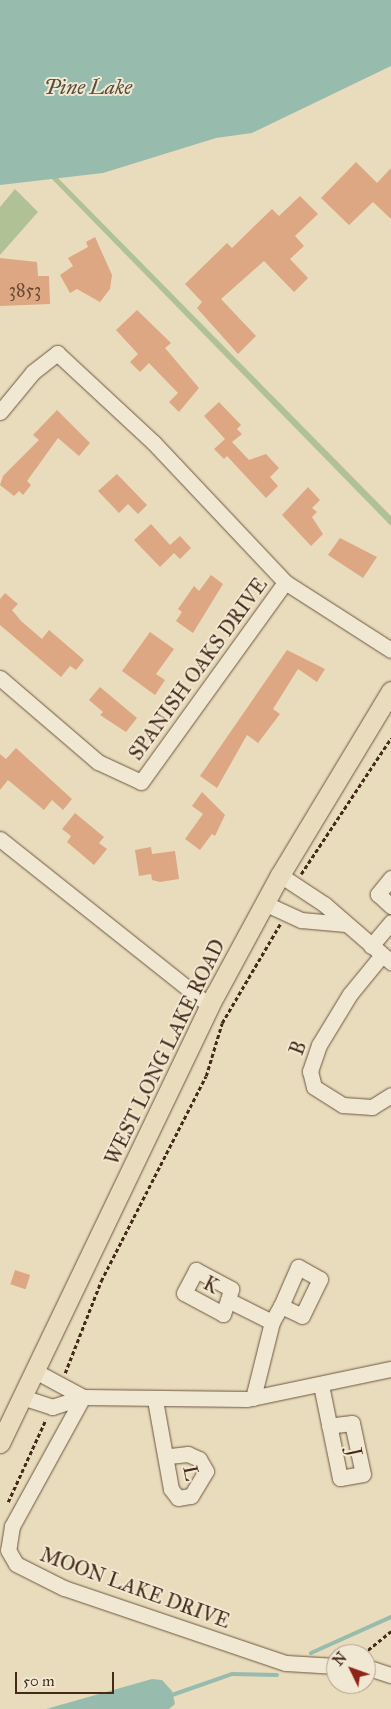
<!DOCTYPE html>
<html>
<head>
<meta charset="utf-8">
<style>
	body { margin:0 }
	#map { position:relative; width:391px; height:1709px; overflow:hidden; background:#e9dcbc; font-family:"IM FELL Great Primer",serif }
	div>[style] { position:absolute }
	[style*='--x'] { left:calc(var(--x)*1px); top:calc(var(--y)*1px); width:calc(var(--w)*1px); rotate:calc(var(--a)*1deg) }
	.green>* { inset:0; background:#b0c295 }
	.water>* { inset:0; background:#97bcae }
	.stream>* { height:4px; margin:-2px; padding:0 2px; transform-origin:2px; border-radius:2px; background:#97bcae }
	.building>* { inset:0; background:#dca782; transform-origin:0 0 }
	.path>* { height:2.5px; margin-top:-1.25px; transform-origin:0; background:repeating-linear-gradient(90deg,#442a19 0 4px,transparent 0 6.5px) }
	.roads { filter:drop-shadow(0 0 1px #6d5642) drop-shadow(0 0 1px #6d5642) }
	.minor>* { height:15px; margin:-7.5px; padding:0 7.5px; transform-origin:7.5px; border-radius:7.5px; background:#f1e8d3 }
	.major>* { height:19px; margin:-9.5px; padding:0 9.5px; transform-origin:9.5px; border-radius:9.5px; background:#e9dcbc }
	span { translate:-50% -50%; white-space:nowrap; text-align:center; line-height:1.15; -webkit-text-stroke:4px #f1e8d3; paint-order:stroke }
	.number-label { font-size:18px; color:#6a4933 }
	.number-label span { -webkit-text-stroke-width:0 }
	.street-label { font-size:20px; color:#442a19 }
	.water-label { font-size:21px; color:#594e3e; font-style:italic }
	.north { position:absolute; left:326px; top:1644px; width:50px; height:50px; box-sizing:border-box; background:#f1e8d3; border:1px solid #ac9c89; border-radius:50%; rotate:312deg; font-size:14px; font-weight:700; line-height:20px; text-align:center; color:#442a19 }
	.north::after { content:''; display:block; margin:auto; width:18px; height:22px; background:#8f2418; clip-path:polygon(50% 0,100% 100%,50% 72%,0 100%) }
	.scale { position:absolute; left:15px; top:1672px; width:99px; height:22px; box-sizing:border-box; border:2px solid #442a19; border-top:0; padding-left:6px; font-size:15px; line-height:18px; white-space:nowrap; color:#442a19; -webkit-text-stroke:4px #f1e8d3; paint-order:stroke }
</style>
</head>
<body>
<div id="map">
	<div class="green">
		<div style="clip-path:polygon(47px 174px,54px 174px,391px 516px,391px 526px)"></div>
		<div style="clip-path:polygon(15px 189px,38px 212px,0 255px,0 207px)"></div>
	</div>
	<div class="water">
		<div style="clip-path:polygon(0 0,391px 0,391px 66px,252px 133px,216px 138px,103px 173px,0 185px)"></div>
		<div style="clip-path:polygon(152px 1679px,162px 1680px,172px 1691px,175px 1704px,169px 1709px,46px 1709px)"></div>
	</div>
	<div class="stream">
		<div style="--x:311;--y:1653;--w:88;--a:-24.2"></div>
		<div style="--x:172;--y:1695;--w:64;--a:-19.3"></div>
		<div style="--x:232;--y:1674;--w:45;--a:1.3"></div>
	</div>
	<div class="building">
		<div style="clip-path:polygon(356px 162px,377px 183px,391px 168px,391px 219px,373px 202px,349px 225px,321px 198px)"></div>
		<div style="clip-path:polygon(300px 196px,318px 214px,295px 236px,304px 246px,290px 259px,308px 278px,294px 292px,264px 261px,221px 299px,256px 336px,238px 354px,197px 308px,202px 302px,185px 284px,227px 243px,232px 248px,272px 209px,279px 216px)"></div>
		<div style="clip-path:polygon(95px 237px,112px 275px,110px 289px,100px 302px,77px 289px,70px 293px,60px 275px,73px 266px,68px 258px,88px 247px,86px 242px)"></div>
		<div style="clip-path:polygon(0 258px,37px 262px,38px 276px,49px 276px,50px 304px,0 306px)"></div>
		<div style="clip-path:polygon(137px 310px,171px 343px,165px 348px,199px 388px,179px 412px,169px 402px,178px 393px,149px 363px,140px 372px,130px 362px,138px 354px,116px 330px)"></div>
		<div style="clip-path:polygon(219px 402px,241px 425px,237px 429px,242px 434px,232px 442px,249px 460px,266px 454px,279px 468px,270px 477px,278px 486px,266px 498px,227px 456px,224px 459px,214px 449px,225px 439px,204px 416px)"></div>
		<div style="clip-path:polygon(57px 410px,90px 443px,79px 456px,58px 438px,27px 481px,31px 485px,23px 495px,19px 491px,14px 496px,0 485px,3px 476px,39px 440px,33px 435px)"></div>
		<div style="clip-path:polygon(117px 474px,147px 505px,138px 514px,128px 504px,119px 513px,98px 491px)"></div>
		<div style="clip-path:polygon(308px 487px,320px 500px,312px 508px,317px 512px,312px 517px,323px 534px,311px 546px,282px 515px)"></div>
		<div style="clip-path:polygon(151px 524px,170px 545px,180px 536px,191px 548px,180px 559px,174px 553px,160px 567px,134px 540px)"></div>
		<div style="clip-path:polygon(340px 538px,377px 557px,363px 578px,328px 555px)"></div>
		<div style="clip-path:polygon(211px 575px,223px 584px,193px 633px,176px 621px,182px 612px,178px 609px,194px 586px,199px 591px)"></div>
		<div style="clip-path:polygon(5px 593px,18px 604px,12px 610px,21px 621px,42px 639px,49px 630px,84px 660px,76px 670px,70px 666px,61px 677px,0 625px,0 599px)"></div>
		<div style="clip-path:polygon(150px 632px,174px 649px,156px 674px,165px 680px,155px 695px,122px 671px)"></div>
		<div style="clip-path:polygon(287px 650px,325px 669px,317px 682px,298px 669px,273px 709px,280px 714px,258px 743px,247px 735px,217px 788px,200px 776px)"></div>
		<div style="clip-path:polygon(100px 687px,137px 718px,126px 732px,100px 715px,103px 712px,89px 700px)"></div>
		<div style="clip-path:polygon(16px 748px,72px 799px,63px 810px,52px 800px,44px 810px,8px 780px,0 790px,0 754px,6px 759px)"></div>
		<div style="clip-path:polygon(202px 792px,225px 815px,215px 836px,212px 834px,200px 850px,185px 839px,203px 814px,192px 806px)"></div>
		<div style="clip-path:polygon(75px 813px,104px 837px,99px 843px,107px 849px,94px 865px,67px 842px,71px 836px,62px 829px)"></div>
		<div style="clip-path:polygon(151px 847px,152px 854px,175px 851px,179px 879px,160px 882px,152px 880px,151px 874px,139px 876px,135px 850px)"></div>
		<div style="left:15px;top:1270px;width:16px;height:15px;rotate:18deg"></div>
	</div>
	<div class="path">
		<div style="--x:301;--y:874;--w:163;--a:-56.5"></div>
		<div style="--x:65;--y:1373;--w:99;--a:-68.6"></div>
		<div style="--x:101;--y:1281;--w:230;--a:-62.9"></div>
		<div style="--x:206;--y:1076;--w:55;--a:-73.2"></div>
		<div style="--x:222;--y:1023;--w:115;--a:-59.6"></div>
		<div style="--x:8;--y:1502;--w:91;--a:-65.4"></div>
		<div style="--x:363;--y:1654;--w:36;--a:-39"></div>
	</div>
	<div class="roads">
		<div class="minor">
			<div style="--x:0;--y:412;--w:52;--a:-50.5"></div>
			<div style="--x:33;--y:372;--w:31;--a:-38"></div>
			<div style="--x:57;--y:353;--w:132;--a:42.9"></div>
			<div style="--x:154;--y:443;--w:191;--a:46.7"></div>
			<div style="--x:285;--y:582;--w:126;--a:32.7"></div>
			<div style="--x:0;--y:678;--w:129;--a:40.6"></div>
			<div style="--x:98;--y:762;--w:47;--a:24.9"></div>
			<div style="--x:141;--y:782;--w:246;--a:-54.2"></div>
			<div style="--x:0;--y:839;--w:268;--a:38.5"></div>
			<div style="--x:280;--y:875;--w:53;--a:33.4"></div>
			<div style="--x:324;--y:904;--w:89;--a:40.9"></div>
			<div style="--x:391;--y:878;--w:21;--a:129"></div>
			<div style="--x:378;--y:894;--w:18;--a:43"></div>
			<div style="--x:264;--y:903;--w:41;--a:24.7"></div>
			<div style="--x:301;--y:920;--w:45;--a:5.1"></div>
			<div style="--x:371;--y:946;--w:31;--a:-50"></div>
			<div style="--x:382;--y:955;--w:50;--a:129.4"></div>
			<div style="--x:350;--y:994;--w:60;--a:121.3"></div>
			<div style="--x:319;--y:1045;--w:28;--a:109"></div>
			<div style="--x:310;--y:1071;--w:16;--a:76"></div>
			<div style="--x:314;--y:1087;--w:34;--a:32"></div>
			<div style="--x:343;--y:1105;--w:29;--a:4"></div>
			<div style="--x:372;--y:1107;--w:22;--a:-32"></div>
			<div style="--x:228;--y:1300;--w:15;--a:110"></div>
			<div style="--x:223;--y:1314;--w:44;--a:-151.7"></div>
			<div style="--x:184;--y:1293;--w:26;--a:-62"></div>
			<div style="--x:196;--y:1270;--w:40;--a:28"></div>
			<div style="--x:231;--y:1289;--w:11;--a:105"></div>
			<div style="--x:228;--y:1300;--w:49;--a:26.6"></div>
			<div style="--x:35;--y:1371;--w:55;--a:28.4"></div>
			<div style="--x:321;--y:1385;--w:95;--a:78.5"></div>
			<div style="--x:340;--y:1478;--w:23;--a:-10"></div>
			<div style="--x:363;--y:1474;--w:52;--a:-102.2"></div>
			<div style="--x:352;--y:1423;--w:23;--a:173"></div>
			<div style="--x:22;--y:1397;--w:32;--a:18"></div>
			<div style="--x:52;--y:1407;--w:33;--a:-18"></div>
			<div style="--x:83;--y:1397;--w:164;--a:0.7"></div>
			<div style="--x:247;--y:1399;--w:147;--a:-11.8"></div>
			<div style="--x:83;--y:1397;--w:147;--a:118.8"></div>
			<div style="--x:12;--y:1526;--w:24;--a:99"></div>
			<div style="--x:8;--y:1550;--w:16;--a:60"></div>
			<div style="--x:16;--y:1564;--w:54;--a:26.6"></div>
			<div style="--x:64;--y:1588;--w:234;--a:18.7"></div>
			<div style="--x:286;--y:1663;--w:50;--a:3.4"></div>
			<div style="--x:253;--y:1398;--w:78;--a:-76"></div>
			<div style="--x:272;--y:1322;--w:18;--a:-61"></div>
			<div style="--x:281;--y:1306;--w:23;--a:25"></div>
			<div style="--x:302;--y:1316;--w:41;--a:-64.1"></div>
			<div style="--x:320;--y:1279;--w:25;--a:-151"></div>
			<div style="--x:298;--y:1267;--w:43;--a:113.6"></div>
			<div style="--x:155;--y:1400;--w:90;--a:79.8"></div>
			<div style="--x:171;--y:1489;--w:11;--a:52"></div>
			<div style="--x:178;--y:1498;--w:13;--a:-9"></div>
			<div style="--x:191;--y:1496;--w:29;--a:-59"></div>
			<div style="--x:206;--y:1471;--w:14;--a:-120"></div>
			<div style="--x:199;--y:1459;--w:12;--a:-156"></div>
			<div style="--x:188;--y:1454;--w:20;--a:174"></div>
			<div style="--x:366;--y:1667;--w:26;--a:18"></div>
		</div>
		<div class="major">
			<div style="--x:0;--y:1443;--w:497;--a:-64.4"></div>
			<div style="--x:215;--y:995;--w:136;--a:-61.6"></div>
			<div style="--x:280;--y:875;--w:215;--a:-58.9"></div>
		</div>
	</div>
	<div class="number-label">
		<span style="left:25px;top:290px">3853</span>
	</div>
	<div class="street-label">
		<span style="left:198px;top:669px;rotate:-54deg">SPANISH OAKS DRIVE</span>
		<span style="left:298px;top:1048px;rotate:-69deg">B</span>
		<span style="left:165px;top:1052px;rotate:-64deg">WEST LONG LAKE ROAD</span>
		<span style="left:211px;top:1285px;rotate:28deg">K</span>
		<span style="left:355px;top:1452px;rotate:78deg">J</span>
		<span style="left:191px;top:1473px;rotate:79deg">L</span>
		<span style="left:135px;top:1588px;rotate:20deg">MOON LAKE DRIVE</span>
	</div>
	<div class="water-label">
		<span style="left:88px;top:87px">Pine Lake</span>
	</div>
	<div class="north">N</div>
	<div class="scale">50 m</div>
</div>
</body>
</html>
